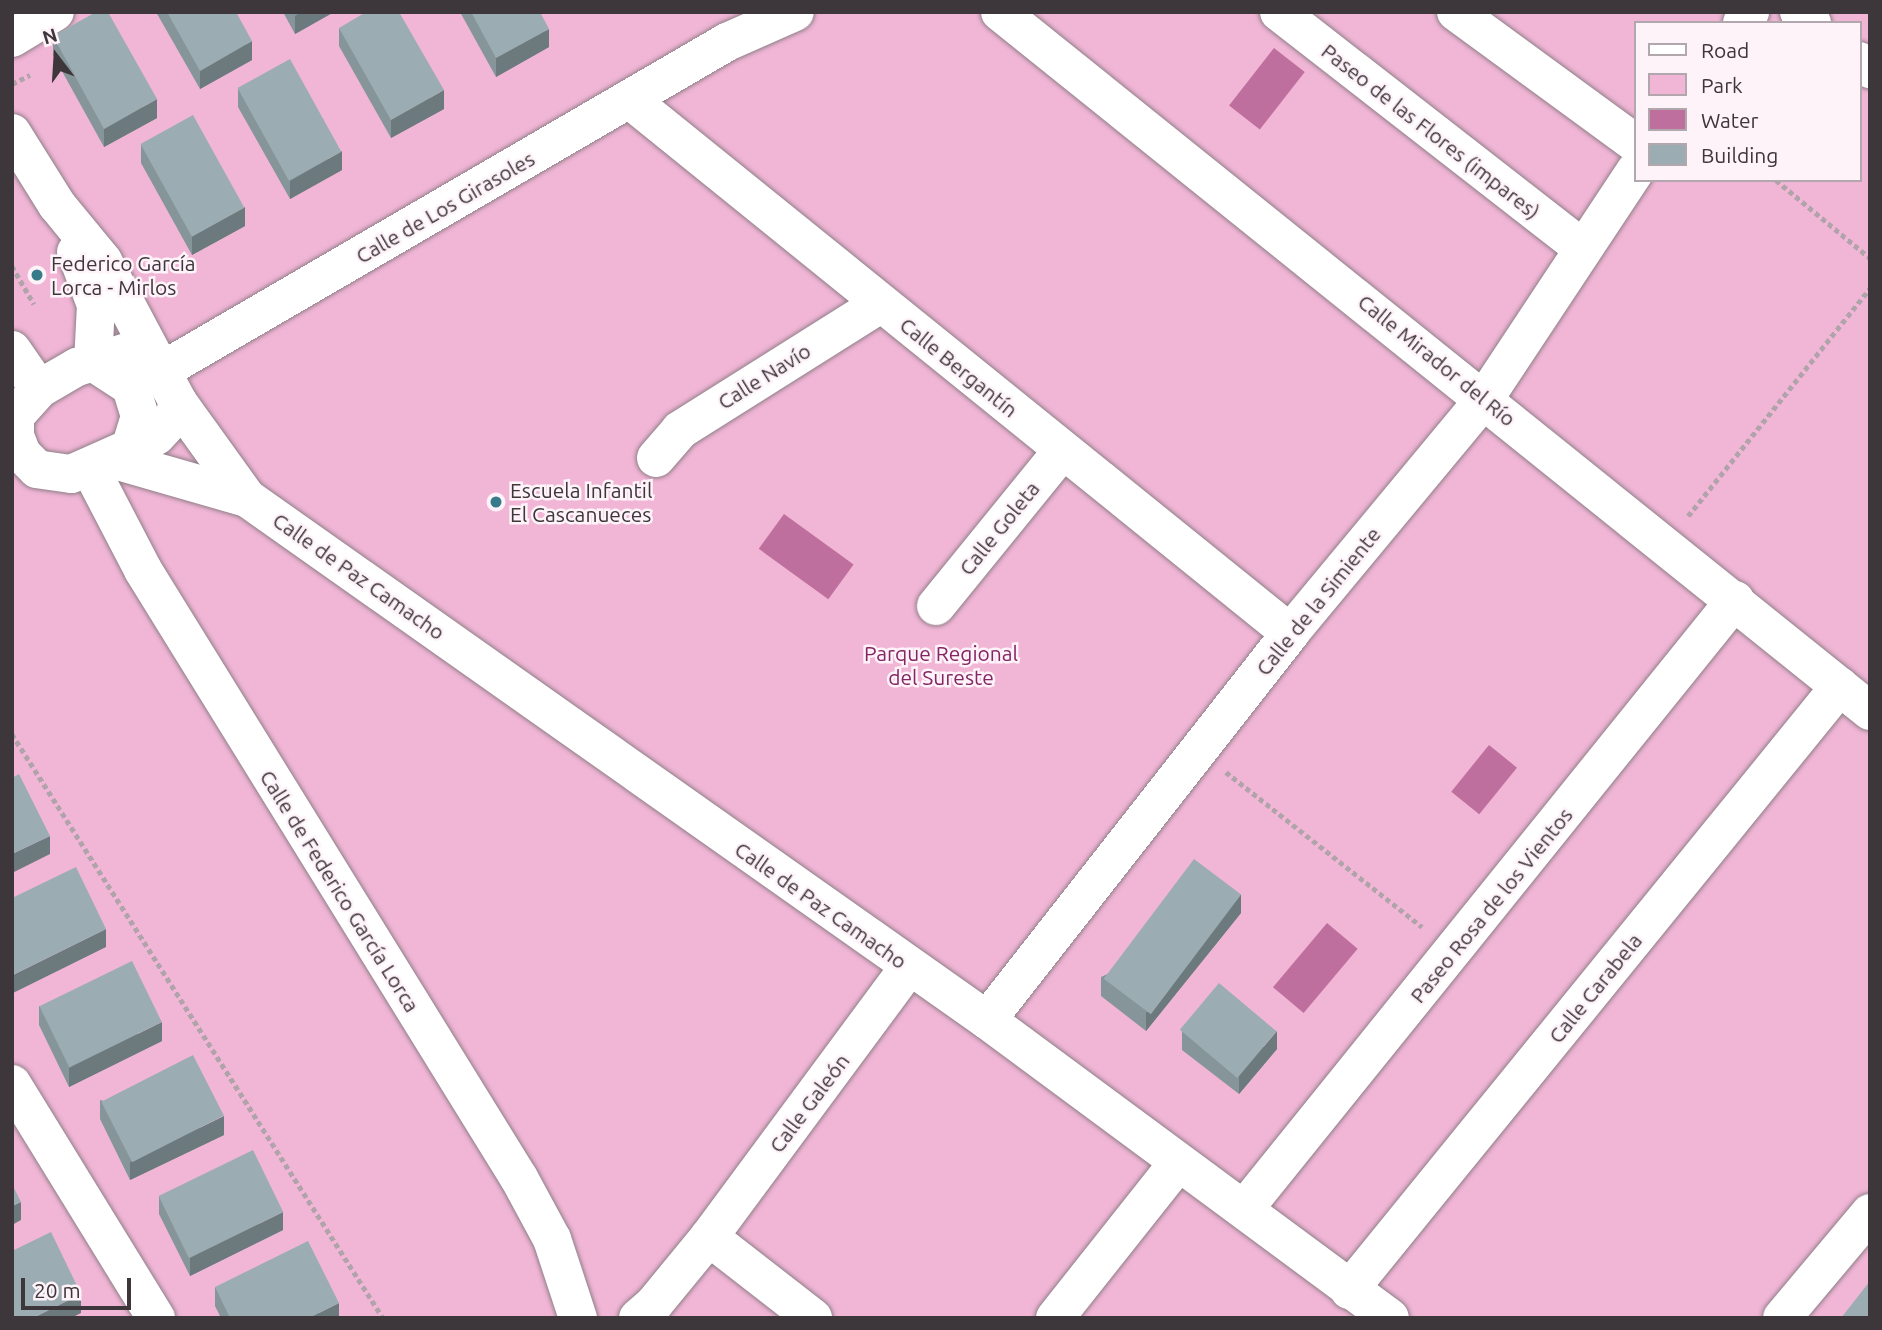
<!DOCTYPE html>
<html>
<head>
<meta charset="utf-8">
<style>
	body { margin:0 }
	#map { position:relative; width:1882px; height:1330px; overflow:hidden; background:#f5e4ed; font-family:Ubuntu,sans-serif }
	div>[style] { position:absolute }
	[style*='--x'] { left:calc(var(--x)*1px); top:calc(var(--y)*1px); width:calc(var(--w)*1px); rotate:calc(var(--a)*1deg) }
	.green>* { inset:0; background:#f1b6d6 }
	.water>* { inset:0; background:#bf6f9e; transform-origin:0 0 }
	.path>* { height:4.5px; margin-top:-2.25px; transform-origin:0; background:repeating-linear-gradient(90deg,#b0a3aa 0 5px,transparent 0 8.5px) }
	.roads { filter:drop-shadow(0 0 2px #8f7f87) drop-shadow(0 0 2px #8f7f87) }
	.minor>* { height:38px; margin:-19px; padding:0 19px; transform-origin:19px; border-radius:19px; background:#fff }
	.wall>* { inset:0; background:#859599 }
	.shaded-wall>* { inset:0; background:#6c797d }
	.building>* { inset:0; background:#9badb2; transform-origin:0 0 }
	.dots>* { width:19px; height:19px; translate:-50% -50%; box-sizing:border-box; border:4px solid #fef3f9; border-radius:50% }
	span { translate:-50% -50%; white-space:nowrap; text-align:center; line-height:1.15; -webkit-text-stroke:5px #fef3f9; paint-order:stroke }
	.street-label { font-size:21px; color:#3d363a }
	.poi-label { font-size:21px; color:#3d363a }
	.left { translate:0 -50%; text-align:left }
	.park-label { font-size:21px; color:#852664 }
	.frame { position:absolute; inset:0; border:14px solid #3d363a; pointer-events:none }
	.legend { position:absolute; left:1634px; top:21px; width:228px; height:161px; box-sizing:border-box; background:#fef3f9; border:2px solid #b1a7ad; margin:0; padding:9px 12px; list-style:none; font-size:21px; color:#3d363a }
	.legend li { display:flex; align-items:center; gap:14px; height:35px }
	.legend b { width:35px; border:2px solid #b1a7ad }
	.north { position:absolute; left:21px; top:21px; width:70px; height:70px; -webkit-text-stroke:5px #fef3f9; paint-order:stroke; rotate:343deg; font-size:19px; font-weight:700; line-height:28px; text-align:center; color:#3d363a }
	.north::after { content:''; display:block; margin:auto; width:24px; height:32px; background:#3d363a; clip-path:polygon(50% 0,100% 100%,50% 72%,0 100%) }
	.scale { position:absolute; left:21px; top:1278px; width:110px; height:32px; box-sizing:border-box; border:4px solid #3d363a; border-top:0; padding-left:9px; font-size:21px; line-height:24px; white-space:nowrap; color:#3d363a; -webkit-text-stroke:5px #fef3f9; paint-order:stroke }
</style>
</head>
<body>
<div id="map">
	<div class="green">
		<div style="clip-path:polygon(evenodd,12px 12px,1870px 12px,1870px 1318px,12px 1318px,12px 12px,1635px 23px,1859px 23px,1859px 180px,1635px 180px,1635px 23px)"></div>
	</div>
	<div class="water">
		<div style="left:1274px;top:48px;width:39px;height:73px;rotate:38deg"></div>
		<div style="left:784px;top:514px;width:86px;height:43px;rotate:36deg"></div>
		<div style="left:1489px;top:745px;width:36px;height:60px;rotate:39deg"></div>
		<div style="left:1327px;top:923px;width:40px;height:84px;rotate:40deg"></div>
	</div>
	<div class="path">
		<div style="--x:12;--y:84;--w:20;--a:-27"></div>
		<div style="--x:1776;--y:180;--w:122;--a:39.7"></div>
		<div style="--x:12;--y:266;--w:44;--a:59.9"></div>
		<div style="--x:1688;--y:516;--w:292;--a:-51.4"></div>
		<div style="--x:12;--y:734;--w:692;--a:57.57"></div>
		<div style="--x:1226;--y:772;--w:250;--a:38.3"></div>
	</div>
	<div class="roads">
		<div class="minor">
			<div style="--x:1000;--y:12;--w:1116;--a:38.78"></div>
			<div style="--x:1279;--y:12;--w:385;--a:37.9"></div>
			<div style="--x:1456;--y:12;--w:222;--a:36.2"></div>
			<div style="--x:1799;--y:12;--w:17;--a:40"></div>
			<div style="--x:1742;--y:23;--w:14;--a:-54"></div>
			<div style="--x:12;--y:38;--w:50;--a:-31.2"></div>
			<div style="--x:1859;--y:61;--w:14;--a:36"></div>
			<div style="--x:629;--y:99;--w:850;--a:38.93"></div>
			<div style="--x:12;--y:133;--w:85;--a:58"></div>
			<div style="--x:57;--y:205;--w:72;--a:50.6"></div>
			<div style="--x:103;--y:261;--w:160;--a:62"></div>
			<div style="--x:178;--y:402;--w:16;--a:105"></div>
			<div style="--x:174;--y:417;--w:26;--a:133"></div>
			<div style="--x:156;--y:436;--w:29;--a:155"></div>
			<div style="--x:76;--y:252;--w:57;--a:69.3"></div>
			<div style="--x:96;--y:305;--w:57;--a:93"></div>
			<div style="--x:12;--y:350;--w:47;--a:55.3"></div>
			<div style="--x:93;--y:362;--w:45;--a:33.3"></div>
			<div style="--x:131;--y:387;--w:30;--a:73"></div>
			<div style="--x:140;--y:416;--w:34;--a:107"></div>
			<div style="--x:130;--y:448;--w:64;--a:156.2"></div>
			<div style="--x:71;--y:474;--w:34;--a:-172"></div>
			<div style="--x:37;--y:469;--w:21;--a:-135"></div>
			<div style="--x:22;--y:454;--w:19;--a:-111"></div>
			<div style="--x:15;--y:436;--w:20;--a:-90"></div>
			<div style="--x:15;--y:416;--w:36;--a:-48"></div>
			<div style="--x:39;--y:389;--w:44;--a:-30.1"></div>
			<div style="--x:77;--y:367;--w:49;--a:-16.6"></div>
			<div style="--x:124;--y:353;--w:21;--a:5"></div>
			<div style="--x:145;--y:355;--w:23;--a:40"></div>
			<div style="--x:163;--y:370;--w:652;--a:-30.18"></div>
			<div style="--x:727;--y:42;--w:74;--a:-23.8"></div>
			<div style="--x:178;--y:402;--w:118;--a:54.3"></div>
			<div style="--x:656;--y:458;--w:37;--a:-49"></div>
			<div style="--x:680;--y:430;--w:236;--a:-32.2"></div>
			<div style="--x:111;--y:459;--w:141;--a:16"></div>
			<div style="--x:247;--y:498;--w:906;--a:35.2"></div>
			<div style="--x:987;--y:1020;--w:501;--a:36.48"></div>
			<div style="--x:90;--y:468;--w:115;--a:62.5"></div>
			<div style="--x:143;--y:570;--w:715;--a:58.27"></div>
			<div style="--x:519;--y:1178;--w:69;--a:61.6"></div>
			<div style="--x:552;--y:1239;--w:83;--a:71.8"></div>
			<div style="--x:936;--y:606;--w:200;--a:-50.9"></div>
			<div style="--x:987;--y:1020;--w:492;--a:-51.9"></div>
			<div style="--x:1290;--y:633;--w:305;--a:-50.3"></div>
			<div style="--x:1485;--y:398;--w:272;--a:-56.5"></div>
			<div style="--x:12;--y:1084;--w:275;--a:58.4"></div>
			<div style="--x:1245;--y:1208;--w:781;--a:-51.13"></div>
			<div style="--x:709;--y:1237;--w:132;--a:37.9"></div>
			<div style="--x:1349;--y:1290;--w:778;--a:-50.89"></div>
			<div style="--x:638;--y:1318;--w:21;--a:-41"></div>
			<div style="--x:654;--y:1304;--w:87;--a:-50.6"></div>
			<div style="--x:709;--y:1237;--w:335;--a:-53.5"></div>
			<div style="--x:1055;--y:1318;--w:196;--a:-51.6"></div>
			<div style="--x:1782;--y:1318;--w:137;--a:-50"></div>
		</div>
	</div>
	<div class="wall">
		<div style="clip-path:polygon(156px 12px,236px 12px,252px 60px,200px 89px)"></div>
		<div style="clip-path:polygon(283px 12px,334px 12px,295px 34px)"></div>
		<div style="clip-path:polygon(460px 12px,540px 12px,549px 47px,496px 77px)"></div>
		<div style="clip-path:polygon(339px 28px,444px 109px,391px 138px,339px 46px)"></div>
		<div style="clip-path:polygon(53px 36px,157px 118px,104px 147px,53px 55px)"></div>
		<div style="clip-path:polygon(238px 89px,342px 170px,290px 199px,238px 107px)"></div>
		<div style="clip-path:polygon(141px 145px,245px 226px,192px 255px,141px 163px)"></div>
		<div style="clip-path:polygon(1241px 913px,1146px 1031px,1101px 996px,1101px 977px)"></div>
		<div style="clip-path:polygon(39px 1006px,162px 1041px,69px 1087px,39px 1025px)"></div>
		<div style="clip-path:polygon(1182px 1031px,1277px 1049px,1239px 1094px,1182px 1050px)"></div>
		<div style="clip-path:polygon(100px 1100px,224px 1135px,130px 1180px,100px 1119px)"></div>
		<div style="clip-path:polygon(159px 1196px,283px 1230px,190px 1276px,159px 1214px)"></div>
		<div style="clip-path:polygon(215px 1287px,339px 1318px,221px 1318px,215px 1306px)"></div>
	</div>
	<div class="shaded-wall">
		<div style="clip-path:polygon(301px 12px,334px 12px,295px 34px,295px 16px)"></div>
		<div style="clip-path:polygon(549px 29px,549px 47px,496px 77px,496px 58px)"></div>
		<div style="clip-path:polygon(252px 41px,252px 60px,200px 89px,200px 71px)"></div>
		<div style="clip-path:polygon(444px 90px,444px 109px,391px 138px,391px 120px)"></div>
		<div style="clip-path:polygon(157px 99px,157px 118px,104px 147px,104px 129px)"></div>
		<div style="clip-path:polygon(342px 151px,342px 170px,290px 199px,290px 181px)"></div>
		<div style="clip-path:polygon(245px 207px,245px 226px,192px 255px,192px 236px)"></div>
		<div style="clip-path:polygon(50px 836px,50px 854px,12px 873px,12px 854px)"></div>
		<div style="clip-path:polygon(1241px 894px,1241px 913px,1146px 1031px,1146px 1013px)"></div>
		<div style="clip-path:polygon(106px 929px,106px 947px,13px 993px,13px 975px)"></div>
		<div style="clip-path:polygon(162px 1022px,162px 1041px,69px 1087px,69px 1068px)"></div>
		<div style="clip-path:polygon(1277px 1031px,1277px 1049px,1239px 1094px,1239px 1076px)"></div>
		<div style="clip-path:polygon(224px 1116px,224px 1135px,130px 1180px,130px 1162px)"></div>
		<div style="clip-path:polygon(21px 1202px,21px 1220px,12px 1225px,12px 1206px)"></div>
		<div style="clip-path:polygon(283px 1212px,283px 1230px,190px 1276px,190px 1258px)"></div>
		<div style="clip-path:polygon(81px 1294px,81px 1313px,71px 1318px,33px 1318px)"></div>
		<div style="clip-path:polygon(339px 1303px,339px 1318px,309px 1318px)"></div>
	</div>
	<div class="building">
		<div style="clip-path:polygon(96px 12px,108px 12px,157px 99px,104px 129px,53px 36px)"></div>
		<div style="clip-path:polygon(167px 12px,236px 12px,252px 41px,200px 71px)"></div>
		<div style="clip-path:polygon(366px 12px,399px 12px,444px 90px,391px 120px,339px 28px)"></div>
		<div style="clip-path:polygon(471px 12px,540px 12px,549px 29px,496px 58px)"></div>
		<div style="left:290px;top:59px;width:106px;height:60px;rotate:61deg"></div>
		<div style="left:193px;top:115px;width:106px;height:60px;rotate:61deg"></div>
		<div style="clip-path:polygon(19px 774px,50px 836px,12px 854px,12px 778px)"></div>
		<div style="left:1194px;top:859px;width:59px;height:150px;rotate:37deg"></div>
		<div style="clip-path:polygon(76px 867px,106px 929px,13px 975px,12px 898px)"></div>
		<div style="left:132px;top:961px;width:68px;height:103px;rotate:64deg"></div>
		<div style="left:1219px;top:983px;width:75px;height:61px;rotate:40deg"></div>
		<div style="left:193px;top:1055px;width:68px;height:103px;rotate:63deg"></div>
		<div style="left:253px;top:1150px;width:69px;height:105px;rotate:64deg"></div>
		<div style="clip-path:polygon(12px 1184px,21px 1202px,12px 1206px)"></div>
		<div style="clip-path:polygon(51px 1232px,81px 1294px,33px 1318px,12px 1318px,12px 1251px)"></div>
		<div style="clip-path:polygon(308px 1241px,339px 1303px,309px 1318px,230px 1318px,215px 1287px)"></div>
		<div style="clip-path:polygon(1870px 1281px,1870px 1318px,1841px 1318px)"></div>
	</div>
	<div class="dots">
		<div style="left:37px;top:275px;background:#367b89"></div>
		<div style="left:496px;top:502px;background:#367b89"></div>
	</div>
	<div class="street-label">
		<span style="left:1431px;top:131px;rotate:38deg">Paseo de las Flores (impares)</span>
		<span style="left:445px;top:207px;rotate:-30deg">Calle de Los Girasoles</span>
		<span style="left:1437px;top:360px;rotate:39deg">Calle Mirador del Río</span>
		<span style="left:959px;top:367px;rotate:39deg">Calle Bergantín</span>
		<span style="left:764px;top:376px;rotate:-32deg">Calle Navío</span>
		<span style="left:999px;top:528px;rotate:-51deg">Calle Goleta</span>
		<span style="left:359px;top:576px;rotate:35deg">Calle de Paz Camacho</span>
		<span style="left:1318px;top:601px;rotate:-51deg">Calle de la Simiente</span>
		<span style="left:340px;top:891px;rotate:58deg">Calle de Federico García Lorca</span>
		<span style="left:821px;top:905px;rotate:35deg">Calle de Paz Camacho</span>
		<span style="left:1491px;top:905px;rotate:-51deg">Paseo Rosa de los Vientos</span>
		<span style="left:1595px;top:988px;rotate:-51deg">Calle Carabela</span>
		<span style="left:809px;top:1103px;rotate:-53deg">Calle Galeón</span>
	</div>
	<div class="poi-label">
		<span class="left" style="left:51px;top:275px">Federico García<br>Lorca - Mirlos</span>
		<span class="left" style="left:510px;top:502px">Escuela Infantil<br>El Cascanueces</span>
	</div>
	<div class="park-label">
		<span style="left:941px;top:665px">Parque Regional<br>del Sureste</span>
	</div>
	<div class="frame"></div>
	<ul class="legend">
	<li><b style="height:9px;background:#fff"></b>Road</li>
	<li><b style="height:19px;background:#f1b6d6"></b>Park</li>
	<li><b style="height:19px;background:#bf6f9e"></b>Water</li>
	<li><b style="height:19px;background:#9badb2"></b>Building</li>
	</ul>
	<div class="north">N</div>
	<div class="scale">20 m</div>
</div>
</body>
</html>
